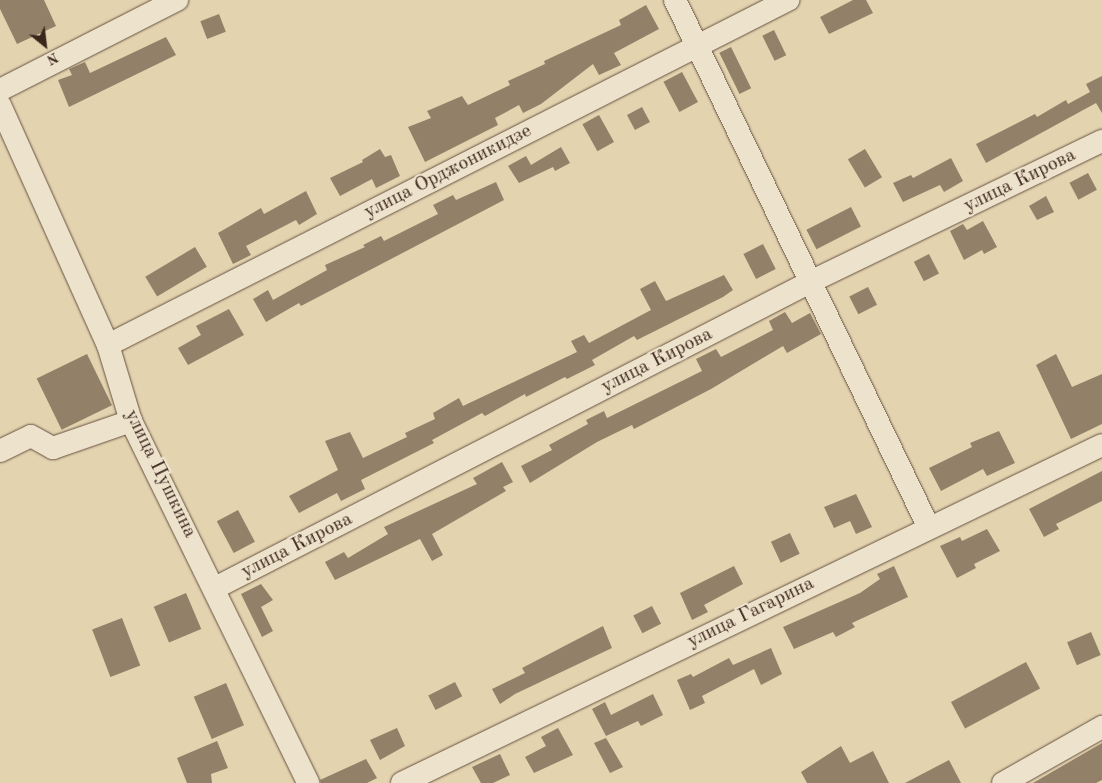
<!DOCTYPE html>
<html>
<head>
<meta charset="utf-8">
<style>
	body { margin:0 }
	#map { position:relative; width:1102px; height:783px; overflow:hidden; background:#e3d3af; font-family:"Old Standard TT",serif }
	div>[style] { position:absolute }
	[style*='--x'] { left:calc(var(--x)*1px); top:calc(var(--y)*1px); width:calc(var(--w)*1px); rotate:calc(var(--a)*1deg) }
	.building>* { inset:0; background:#938068; transform-origin:0 0 }
	.roads { filter:drop-shadow(0 0 1px #665141) drop-shadow(0 0 1px #665141) }
	.minor>* { height:22px; margin:-11px; padding:0 11px; transform-origin:11px; border-radius:11px; background:#ede2cb }
	span { translate:-50% -50%; white-space:nowrap; text-align:center; line-height:1.15; -webkit-text-stroke:4.5px #ede2cb; paint-order:stroke }
	.street-label { font-size:20px; color:#3c261c }
	.north { position:absolute; left:20px; top:20px; width:50px; height:50px; -webkit-text-stroke:4px #ede2cb; paint-order:stroke; rotate:151deg; font-size:14px; font-weight:700; line-height:20px; text-align:center; color:#3c261c }
	.north::after { content:''; display:block; margin:auto; width:18px; height:22px; background:#3c261c; clip-path:polygon(50% 0,100% 100%,50% 72%,0 100%) }
</style>
</head>
<body>
<div id="map">
	<div class="building">
		<div style="clip-path:polygon(0 0,44px 0,56px 26px,17px 44px,0 9px)"></div>
		<div style="clip-path:polygon(853px 0,866px 0,873px 13px,829px 34px,820px 17px)"></div>
		<div style="clip-path:polygon(646px 5px,659px 29px,614px 53px,621px 65px,599px 75px,593px 64px,541px 104px,523px 113px,519px 105px,495px 118px,498px 125px,425px 162px,408px 127px,431px 118px,427px 111px,462px 96px,468px 105px,510px 85px,508px 81px,545px 64px,544px 61px,621px 25px,619px 20px)"></div>
		<div style="left:219px;top:14px;width:19px;height:20px;rotate:69deg"></div>
		<div style="left:774px;top:30px;width:28px;height:13px;rotate:64deg"></div>
		<div style="clip-path:polygon(166px 37px,176px 55px,69px 107px,58px 80px,72px 75px,69px 69px,85px 62px,90px 73px)"></div>
		<div style="left:731px;top:47px;width:46px;height:13px;rotate:64deg"></div>
		<div style="left:682px;top:72px;width:34px;height:21px;rotate:62deg"></div>
		<div style="clip-path:polygon(1102px 76px,1102px 113px,1096px 103px,986px 163px,976px 144px,1035px 114px,1037px 117px,1066px 100px,1068px 104px,1090px 92px,1086px 84px)"></div>
		<div style="left:642px;top:107px;width:17px;height:17px;rotate:62deg"></div>
		<div style="left:599px;top:115px;width:31px;height:19px;rotate:61deg"></div>
		<div style="clip-path:polygon(561px 147px,570px 163px,555px 171px,553px 167px,519px 183px,508px 166px,526px 156px,531px 165px)"></div>
		<div style="clip-path:polygon(380px 149px,385px 157px,391px 155px,400px 176px,376px 188px,372px 179px,340px 196px,330px 178px,363px 162px,362px 160px)"></div>
		<div style="left:865px;top:149px;width:33px;height:20px;rotate:59deg"></div>
		<div style="clip-path:polygon(951px 158px,963px 181px,944px 192px,940px 185px,903px 202px,893px 183px,911px 175px,913px 178px)"></div>
		<div style="left:1088px;top:173px;width:19px;height:21px;rotate:62deg"></div>
		<div style="clip-path:polygon(496px 182px,504px 200px,301px 306px,299px 303px,266px 322px,253px 299px,268px 290px,273px 300px,327px 270px,325px 265px,365px 247px,363px 245px,381px 236px,384px 241px,438px 214px,433px 205px,453px 195px,456px 200px)"></div>
		<div style="clip-path:polygon(306px 191px,317px 214px,299px 225px,296px 220px,246px 246px,251px 255px,233px 264px,218px 233px,261px 208px,264px 214px)"></div>
		<div style="clip-path:polygon(1046px 196px,1054px 212px,1037px 220px,1029px 206px)"></div>
		<div style="left:851px;top:207px;width:22px;height:50px;rotate:63deg"></div>
		<div style="clip-path:polygon(983px 221px,997px 247px,984px 254px,982px 250px,964px 260px,950px 231px,963px 224px,967px 230px)"></div>
		<div style="left:763px;top:244px;width:28px;height:22px;rotate:63deg"></div>
		<div style="left:195px;top:247px;width:23px;height:58px;rotate:59deg"></div>
		<div style="left:929px;top:254px;width:22px;height:17px;rotate:63deg"></div>
		<div style="clip-path:polygon(724px 275px,733px 290px,723px 297px,637px 340px,634px 336px,592px 360px,595px 365px,567px 379px,565px 377px,526px 397px,525px 394px,485px 416px,482px 413px,432px 440px,434px 443px,361px 480px,365px 489px,341px 501px,337px 493px,299px 513px,289px 496px,338px 470px,325px 441px,350px 432px,363px 458px,407px 437px,405px 433px,435px 419px,433px 413px,459px 398px,463px 406px,577px 352px,571px 341px,584px 335px,589px 343px,651px 310px,640px 289px,655px 281px,666px 301px)"></div>
		<div style="left:868px;top:287px;width:20px;height:21px;rotate:63deg"></div>
		<div style="clip-path:polygon(229px 309px,244px 335px,188px 365px,178px 348px,201px 335px,196px 326px)"></div>
		<div style="clip-path:polygon(785px 312px,792px 323px,810px 313px,821px 334px,787px 353px,783px 346px,711px 389px,634px 429px,632px 425px,597px 442px,530px 483px,521px 466px,552px 450px,549px 445px,588px 424px,586px 420px,604px 411px,607px 418px,702px 371px,696px 359px,716px 349px,721px 357px,773px 330px,769px 321px)"></div>
		<div style="left:87px;top:354px;width:57px;height:56px;rotate:64deg"></div>
		<div style="clip-path:polygon(1056px 354px,1072px 387px,1102px 374px,1102px 424px,1071px 439px,1036px 365px)"></div>
		<div style="clip-path:polygon(999px 431px,1015px 463px,987px 476px,983px 469px,941px 491px,929px 468px,972px 447px,970px 443px)"></div>
		<div style="clip-path:polygon(502px 462px,513px 482px,503px 487px,506px 491px,432px 534px,443px 555px,432px 561px,420px 539px,335px 580px,325px 562px,344px 552px,348px 558px,388px 534px,384px 527px,477px 484px,473px 478px)"></div>
		<div style="clip-path:polygon(1102px 471px,1102px 501px,1056px 524px,1059px 529px,1044px 537px,1029px 509px)"></div>
		<div style="clip-path:polygon(856px 494px,872px 527px,856px 534px,850px 521px,834px 528px,824px 507px)"></div>
		<div style="left:238px;top:510px;width:36px;height:24px;rotate:62deg"></div>
		<div style="clip-path:polygon(987px 529px,1000px 551px,974px 564px,976px 568px,957px 578px,940px 546px,960px 537px,962px 541px)"></div>
		<div style="left:790px;top:533px;width:23px;height:21px;rotate:65deg"></div>
		<div style="clip-path:polygon(734px 566px,743px 584px,704px 605px,708px 612px,692px 620px,680px 593px)"></div>
		<div style="clip-path:polygon(894px 566px,908px 597px,852px 623px,855px 627px,836px 637px,833px 632px,794px 649px,783px 627px,860px 593px,880px 579px,877px 574px)"></div>
		<div style="clip-path:polygon(261px 584px,273px 600px,261px 607px,273px 631px,262px 637px,241px 594px)"></div>
		<div style="left:186px;top:593px;width:39px;height:35px;rotate:67deg"></div>
		<div style="left:652px;top:606px;width:20px;height:21px;rotate:63deg"></div>
		<div style="left:122px;top:618px;width:51px;height:32px;rotate:69deg"></div>
		<div style="clip-path:polygon(603px 626px,612px 648px,515px 694px,500px 704px,492px 689px,525px 673px,522px 668px)"></div>
		<div style="left:1091px;top:632px;width:25px;height:26px;rotate:67deg"></div>
		<div style="clip-path:polygon(771px 648px,782px 674px,761px 685px,754px 669px,702px 696px,705px 703px,690px 710px,677px 680px,691px 674px,693px 677px,729px 658px,733px 665px)"></div>
		<div style="left:1026px;top:662px;width:30px;height:85px;rotate:62deg"></div>
		<div style="left:455px;top:682px;width:16px;height:30px;rotate:63deg"></div>
		<div style="left:226px;top:683px;width:46px;height:35px;rotate:67deg"></div>
		<div style="clip-path:polygon(653px 694px,663px 715px,641px 726px,638px 721px,606px 736px,592px 709px,605px 702px,611px 715px)"></div>
		<div style="clip-path:polygon(397px 728px,405px 746px,380px 760px,370px 740px)"></div>
		<div style="clip-path:polygon(558px 728px,573px 755px,534px 773px,525px 757px,546px 746px,541px 737px)"></div>
		<div style="clip-path:polygon(606px 738px,623px 767px,610px 773px,594px 743px)"></div>
		<div style="clip-path:polygon(217px 741px,228px 768px,211px 774px,212px 783px,187px 783px,177px 758px)"></div>
		<div style="clip-path:polygon(1102px 743px,1102px 780px,1096px 783px,1033px 783px)"></div>
		<div style="clip-path:polygon(841px 746px,850px 763px,873px 751px,889px 783px,807px 783px,801px 772px)"></div>
		<div style="clip-path:polygon(500px 754px,510px 775px,493px 783px,481px 783px,472px 767px)"></div>
		<div style="clip-path:polygon(366px 759px,377px 778px,367px 783px,321px 783px,320px 780px)"></div>
		<div style="clip-path:polygon(949px 760px,961px 783px,905px 783px)"></div>
	</div>
	<div class="roads">
		<div class="minor">
			<div style="--x:675;--y:0;--w:584;--a:64.31"></div>
			<div style="--x:0;--y:90;--w:199;--a:-27"></div>
			<div style="--x:0;--y:105;--w:263;--a:65.8"></div>
			<div style="--x:108;--y:345;--w:79;--a:73.2"></div>
			<div style="--x:131;--y:421;--w:403;--a:63.9"></div>
			<div style="--x:108;--y:345;--w:763;--a:-26.9"></div>
			<div style="--x:0;--y:451;--w:34;--a:-26"></div>
			<div style="--x:31;--y:436;--w:25;--a:29"></div>
			<div style="--x:53;--y:448;--w:83;--a:-19.1"></div>
			<div style="--x:215;--y:588;--w:671;--a:-27.21"></div>
			<div style="--x:812;--y:281;--w:322;--a:-25.8"></div>
			<div style="--x:402;--y:783;--w:777;--a:-25.77"></div>
			<div style="--x:1003;--y:783;--w:114;--a:-29.5"></div>
		</div>
	</div>
	<div class="street-label">
		<span style="left:448px;top:172px;rotate:-27deg">улица Орджоникидзе</span>
		<span style="left:1020px;top:181px;rotate:-26deg">улица Кирова</span>
		<span style="left:657px;top:361px;rotate:-27deg">улица Кирова</span>
		<span style="left:160px;top:474px;rotate:64deg">улица Пушкина</span>
		<span style="left:297px;top:546px;rotate:-27deg">улица Кирова</span>
		<span style="left:751px;top:613px;rotate:-26deg">улица Гагарина</span>
	</div>
	<div class="north">N</div>
</div>
</body>
</html>
